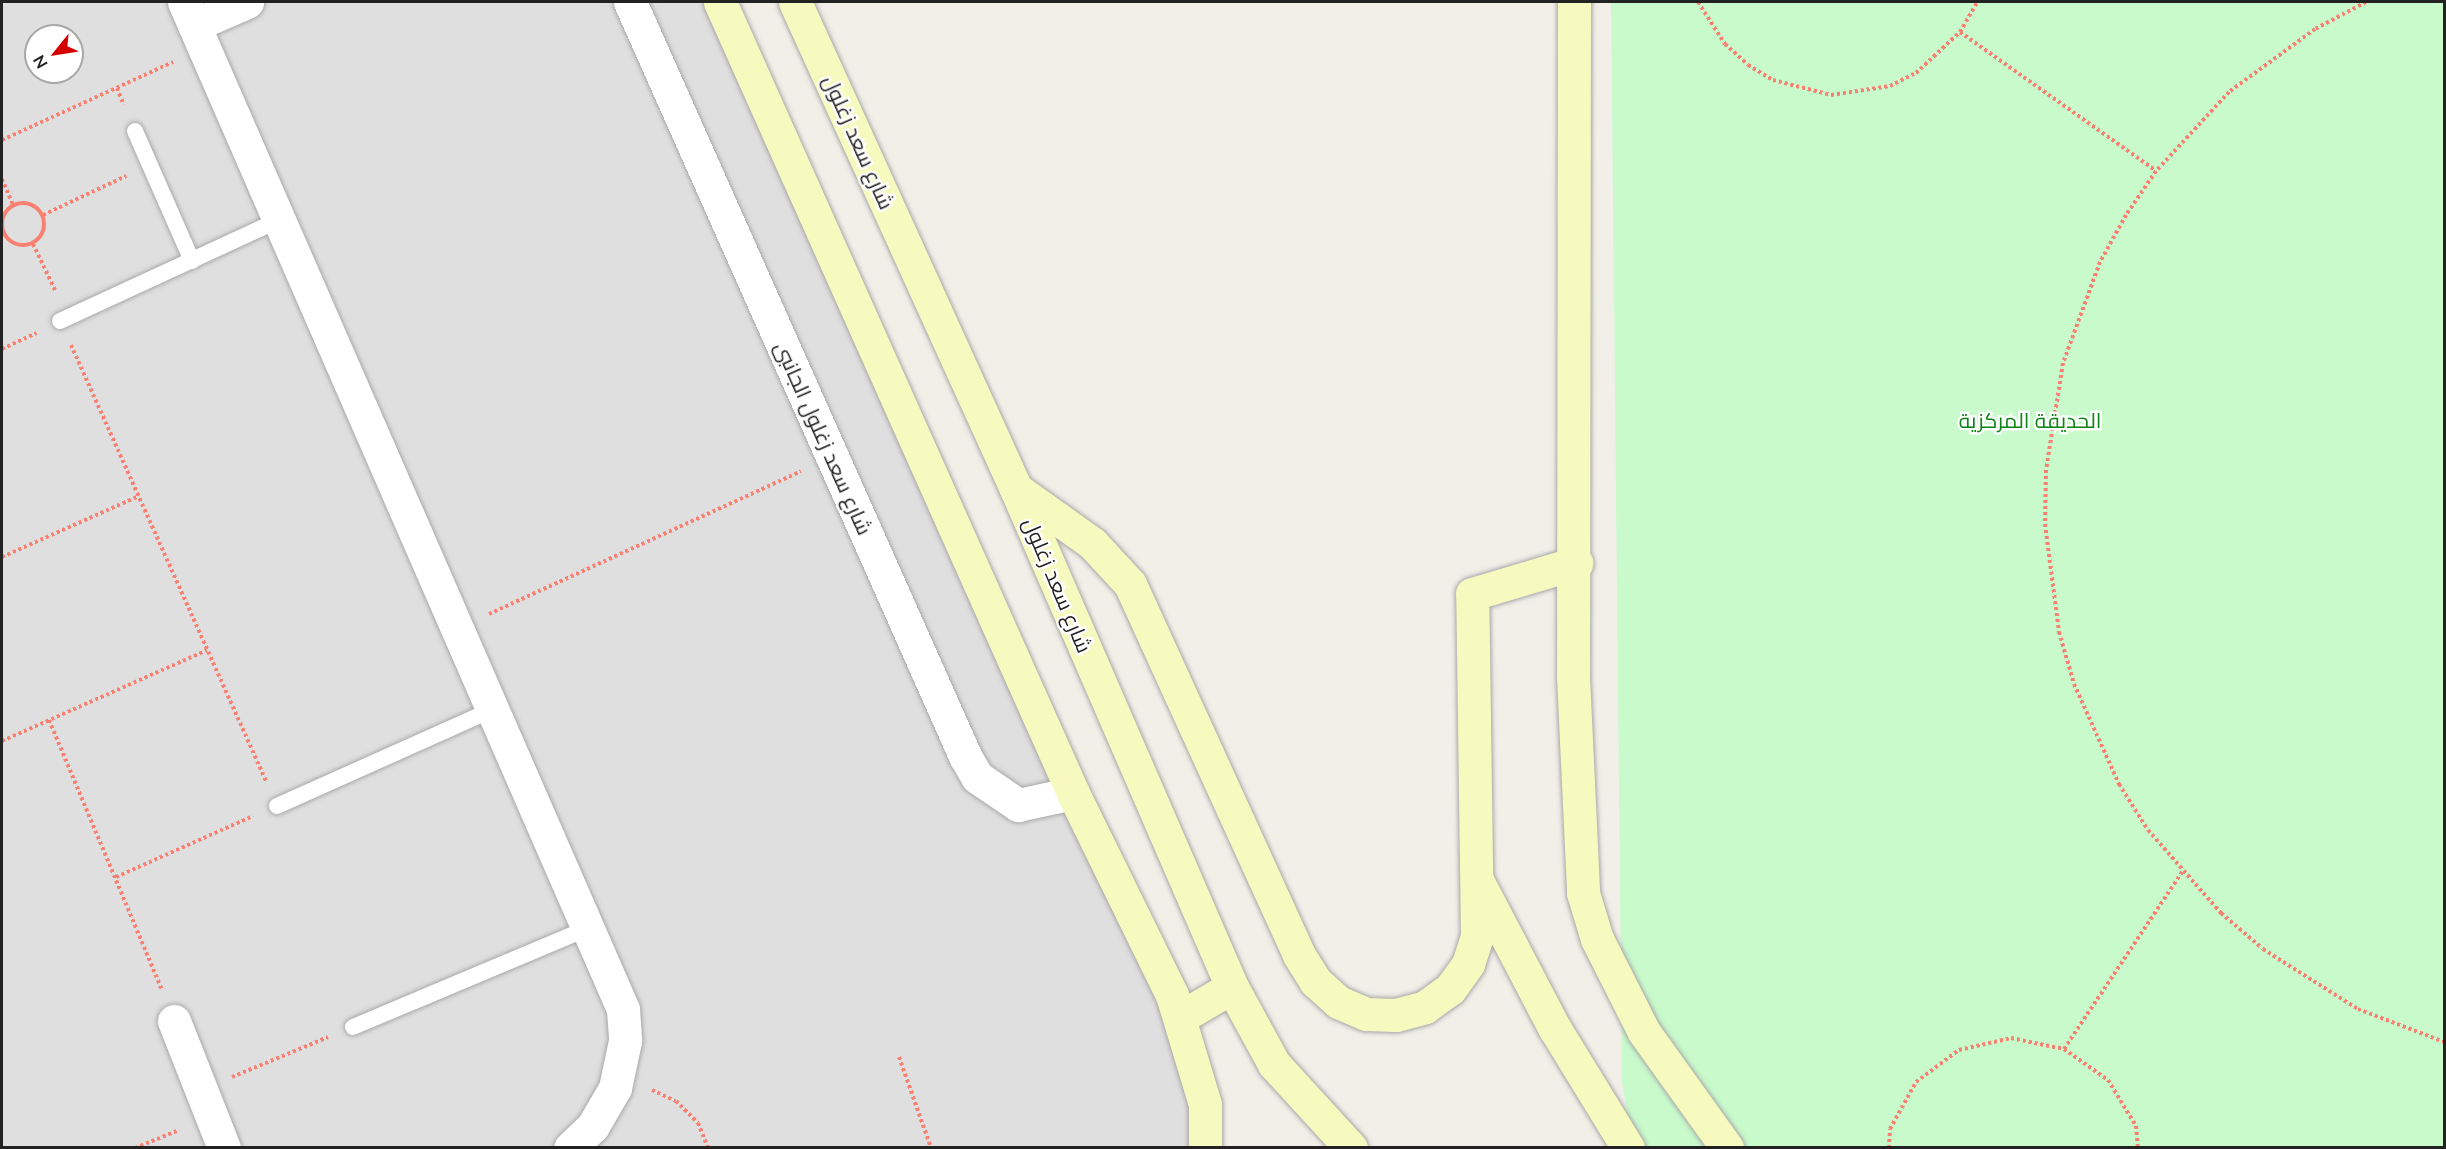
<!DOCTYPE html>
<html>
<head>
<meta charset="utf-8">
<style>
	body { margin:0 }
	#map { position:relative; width:2446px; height:1149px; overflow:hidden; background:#f2efe9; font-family:Mulish,Cairo,sans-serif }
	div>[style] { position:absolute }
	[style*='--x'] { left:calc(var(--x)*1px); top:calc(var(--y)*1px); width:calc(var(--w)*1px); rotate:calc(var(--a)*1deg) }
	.residential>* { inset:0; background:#e0dfdf }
	.park>* { inset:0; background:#c8facc }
	.path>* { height:4px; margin-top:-2px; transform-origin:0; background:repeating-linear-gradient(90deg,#fa8072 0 3px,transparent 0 6px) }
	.path>.ring { margin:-2px; padding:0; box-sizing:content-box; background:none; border:4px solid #fa8072; border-radius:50% }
	.roads { filter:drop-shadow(0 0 2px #a9a9a9) drop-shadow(0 0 2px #a9a9a9) }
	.lane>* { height:16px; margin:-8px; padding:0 8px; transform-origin:8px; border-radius:8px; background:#fff }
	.street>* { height:33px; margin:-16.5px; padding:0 16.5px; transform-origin:16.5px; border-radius:16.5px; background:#fff }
	.secondary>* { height:33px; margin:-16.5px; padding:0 16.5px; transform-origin:16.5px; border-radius:16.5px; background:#f7fabf }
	span { translate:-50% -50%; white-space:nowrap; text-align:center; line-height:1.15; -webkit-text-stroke:4.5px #fff; paint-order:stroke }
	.street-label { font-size:21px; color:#222 }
	.park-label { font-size:21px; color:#0c8416 }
	.frame { position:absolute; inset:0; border:3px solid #222; pointer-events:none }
	.north { position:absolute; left:24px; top:24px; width:60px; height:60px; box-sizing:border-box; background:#fff; border:2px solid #a7a7a7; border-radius:50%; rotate:240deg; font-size:16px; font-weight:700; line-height:24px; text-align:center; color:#222 }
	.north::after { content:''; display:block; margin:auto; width:21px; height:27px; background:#d40000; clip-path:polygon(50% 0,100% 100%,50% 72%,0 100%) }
</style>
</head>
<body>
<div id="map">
	<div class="residential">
		<div style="clip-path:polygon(evenodd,2px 2px,724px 2px,1219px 1147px,2px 1148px,2px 2px,36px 36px,72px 36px,72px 72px,36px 72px,36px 36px)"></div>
	</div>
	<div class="park">
		<div style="clip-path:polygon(1611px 2px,2444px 2px,2444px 1147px,1634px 1147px,1622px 1083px)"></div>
	</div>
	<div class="path">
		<div style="--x:1698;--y:2;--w:50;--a:57.3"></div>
		<div style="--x:1725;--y:44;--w:31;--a:42"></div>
		<div style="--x:1748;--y:65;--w:29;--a:31"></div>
		<div style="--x:1773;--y:80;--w:60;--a:14.5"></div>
		<div style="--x:1831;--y:95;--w:60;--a:-8.7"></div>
		<div style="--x:1890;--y:86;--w:29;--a:-27"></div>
		<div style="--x:1916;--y:73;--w:60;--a:-43"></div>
		<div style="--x:1960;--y:32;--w:34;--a:-60"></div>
		<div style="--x:2366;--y:2;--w:58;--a:152.1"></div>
		<div style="--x:2315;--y:29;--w:107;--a:143.8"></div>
		<div style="--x:2229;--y:92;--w:108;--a:132.7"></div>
		<div style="--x:2156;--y:171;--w:53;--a:124.3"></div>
		<div style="--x:2126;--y:215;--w:54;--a:119"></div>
		<div style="--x:2100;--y:262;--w:108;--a:110.1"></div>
		<div style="--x:2063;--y:363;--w:108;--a:99"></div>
		<div style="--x:2046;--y:470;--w:54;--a:91.1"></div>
		<div style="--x:2045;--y:524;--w:109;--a:82.6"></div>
		<div style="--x:2059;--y:632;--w:54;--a:73.9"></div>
		<div style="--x:2074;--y:684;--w:110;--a:65.8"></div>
		<div style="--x:2119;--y:784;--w:54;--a:57.8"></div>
		<div style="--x:2148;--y:830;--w:111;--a:48.7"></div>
		<div style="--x:2221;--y:913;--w:55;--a:40.6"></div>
		<div style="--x:2263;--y:949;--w:112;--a:32.3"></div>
		<div style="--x:2358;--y:1009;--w:92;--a:21"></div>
		<div style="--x:1960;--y:32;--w:240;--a:35.3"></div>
		<div style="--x:117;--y:88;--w:18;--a:68"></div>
		<div style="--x:2;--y:140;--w:188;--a:-24.5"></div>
		<div style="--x:2;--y:179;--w:28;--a:67"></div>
		<div class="ring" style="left:2px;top:203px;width:38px;height:38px"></div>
		<div style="--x:43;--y:215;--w:92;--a:-25.2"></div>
		<div style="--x:33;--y:244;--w:53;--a:64.4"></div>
		<div style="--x:71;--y:345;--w:478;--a:65.9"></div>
		<div style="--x:2;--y:349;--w:38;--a:-25"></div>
		<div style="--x:2;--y:557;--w:150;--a:-24"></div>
		<div style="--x:489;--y:614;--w:343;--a:-24.6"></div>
		<div style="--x:49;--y:720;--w:293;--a:67.3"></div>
		<div style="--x:2;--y:741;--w:224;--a:-23.9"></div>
		<div style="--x:116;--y:877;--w:150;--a:-24"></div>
		<div style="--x:2064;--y:1049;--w:213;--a:-56.3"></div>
		<div style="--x:899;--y:1057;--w:96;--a:70.6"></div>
		<div style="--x:232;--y:1077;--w:104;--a:-22.6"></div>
		<div style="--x:652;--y:1090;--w:26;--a:25"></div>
		<div style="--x:676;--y:1101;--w:31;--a:45"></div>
		<div style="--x:698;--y:1123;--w:27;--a:68"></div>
		<div style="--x:135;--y:1148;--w:48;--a:-22.2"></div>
		<div style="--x:1889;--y:1148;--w:19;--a:-87"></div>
		<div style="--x:1890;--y:1129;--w:54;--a:-61"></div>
		<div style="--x:1916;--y:1082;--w:54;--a:-36.7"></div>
		<div style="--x:1959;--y:1050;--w:53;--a:-13"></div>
		<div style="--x:2011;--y:1038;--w:54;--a:11.7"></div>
		<div style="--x:2064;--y:1049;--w:54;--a:35.2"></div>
		<div style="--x:2108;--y:1080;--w:54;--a:58.7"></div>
		<div style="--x:2136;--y:1126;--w:22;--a:85"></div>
	</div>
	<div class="roads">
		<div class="lane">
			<div style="--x:135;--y:131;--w:142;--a:66.3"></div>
			<div style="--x:60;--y:321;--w:241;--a:-24.8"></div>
			<div style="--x:277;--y:806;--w:238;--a:-24.1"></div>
			<div style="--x:353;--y:1027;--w:255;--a:-22.8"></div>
		</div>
		<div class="street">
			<div style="--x:184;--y:2;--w:1099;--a:66.45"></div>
			<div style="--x:623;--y:1009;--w:32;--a:86"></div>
			<div style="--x:625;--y:1041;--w:48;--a:102"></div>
			<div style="--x:615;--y:1088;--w:44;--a:120.1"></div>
			<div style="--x:593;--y:1126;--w:32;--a:136"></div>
			<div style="--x:630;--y:2;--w:825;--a:66.04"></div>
			<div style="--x:965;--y:756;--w:24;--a:60"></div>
			<div style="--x:977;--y:777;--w:50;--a:34.3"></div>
			<div style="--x:1018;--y:805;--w:56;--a:-12.3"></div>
			<div style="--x:194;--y:25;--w:58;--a:-23.5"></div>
			<div style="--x:174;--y:1021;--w:136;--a:68.5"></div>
		</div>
		<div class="secondary">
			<div style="--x:720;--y:2;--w:866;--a:65.95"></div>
			<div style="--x:1073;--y:793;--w:225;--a:63.9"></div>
			<div style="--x:1172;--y:995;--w:114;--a:73.2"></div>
			<div style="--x:1205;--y:1104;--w:44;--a:90"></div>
			<div style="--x:795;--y:2;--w:535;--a:65.59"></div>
			<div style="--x:1016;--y:489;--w:543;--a:66.55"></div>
			<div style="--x:1232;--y:987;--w:88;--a:61.4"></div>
			<div style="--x:1274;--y:1064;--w:114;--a:47.5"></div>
			<div style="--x:1574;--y:2;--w:675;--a:90.08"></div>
			<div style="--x:1573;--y:677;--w:216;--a:87.3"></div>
			<div style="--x:1583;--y:893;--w:48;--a:73.1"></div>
			<div style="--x:1597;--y:939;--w:104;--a:63.2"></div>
			<div style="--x:1644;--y:1032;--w:143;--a:54.4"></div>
			<div style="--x:1016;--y:489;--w:93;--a:35.4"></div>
			<div style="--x:1092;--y:543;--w:56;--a:47.2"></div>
			<div style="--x:1130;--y:584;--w:408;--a:65.5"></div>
			<div style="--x:1299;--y:955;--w:31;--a:58"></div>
			<div style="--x:1315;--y:981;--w:31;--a:42"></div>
			<div style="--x:1338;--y:1002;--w:30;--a:23"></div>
			<div style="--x:1366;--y:1014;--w:30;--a:2"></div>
			<div style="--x:1396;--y:1015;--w:30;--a:-15"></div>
			<div style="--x:1425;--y:1007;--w:31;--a:-36"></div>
			<div style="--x:1450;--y:989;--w:31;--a:-54"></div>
			<div style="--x:1468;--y:964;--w:29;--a:-72"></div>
			<div style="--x:1477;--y:936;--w:342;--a:-90.8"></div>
			<div style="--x:1472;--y:594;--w:109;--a:-16.6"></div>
			<div style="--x:1478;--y:882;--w:166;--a:62.4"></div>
			<div style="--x:1555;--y:1029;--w:140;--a:58.5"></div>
			<div style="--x:1181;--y:1017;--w:59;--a:-30.5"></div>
		</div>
	</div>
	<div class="street-label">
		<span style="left:859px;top:142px;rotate:66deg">شارع سعد زغلول</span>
		<span style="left:824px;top:438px;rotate:66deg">شارع سعد زغلول الجانبى</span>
		<span style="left:1058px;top:585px;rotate:67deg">شارع سعد زغلول</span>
	</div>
	<div class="park-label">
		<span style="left:2030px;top:420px">الحديقة المركزية</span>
	</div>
	<div class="frame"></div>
	<div class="north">N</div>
</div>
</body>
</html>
